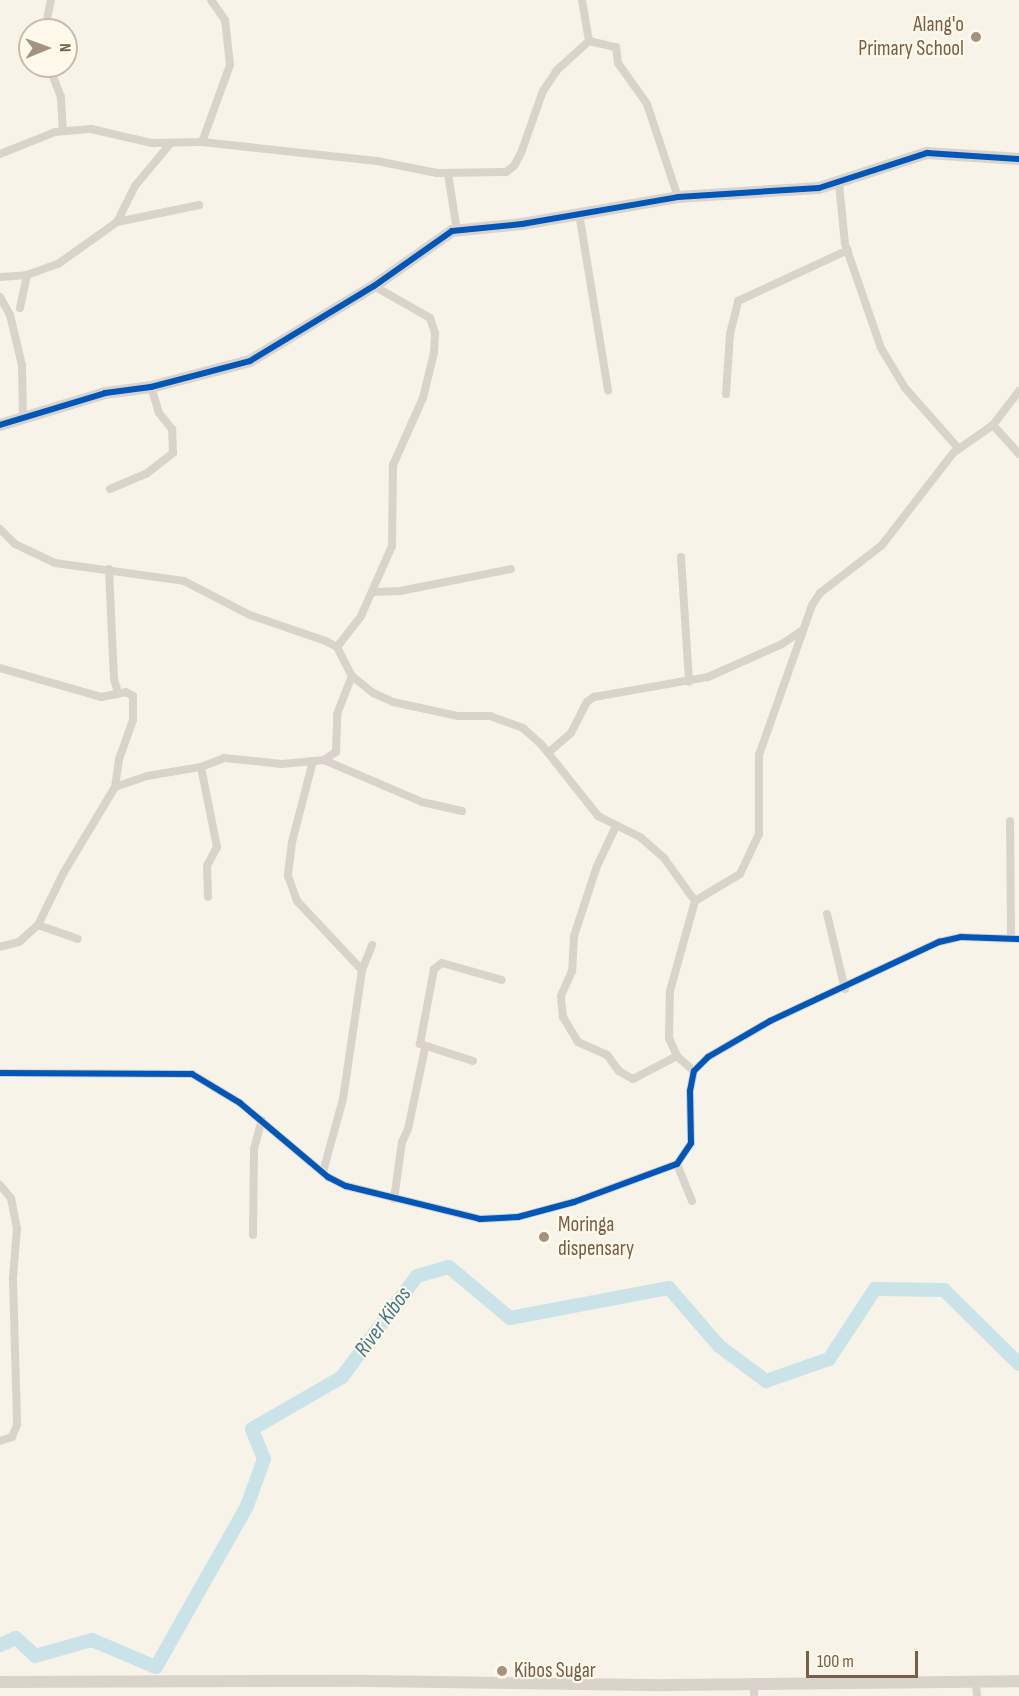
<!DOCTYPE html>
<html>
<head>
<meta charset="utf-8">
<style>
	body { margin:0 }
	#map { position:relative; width:1019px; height:1696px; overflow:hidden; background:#f8f3e9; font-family:"Sofia Sans Condensed",sans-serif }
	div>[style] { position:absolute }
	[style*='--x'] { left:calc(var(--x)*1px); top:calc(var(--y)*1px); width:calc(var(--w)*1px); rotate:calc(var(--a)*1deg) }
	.river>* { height:14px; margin:-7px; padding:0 7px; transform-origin:7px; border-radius:7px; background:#cae3e9 }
	.street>* { height:8px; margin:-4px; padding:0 4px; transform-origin:4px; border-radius:4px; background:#dad3cc }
	.secondary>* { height:12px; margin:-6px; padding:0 6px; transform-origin:6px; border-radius:6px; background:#dad3cc }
	.cycleway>* { height:6px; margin:-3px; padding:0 3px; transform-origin:3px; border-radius:3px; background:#0057b8 }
	.dots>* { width:16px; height:16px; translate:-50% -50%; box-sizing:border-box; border:3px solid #fff9eb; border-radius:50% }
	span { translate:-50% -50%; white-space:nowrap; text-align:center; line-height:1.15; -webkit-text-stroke:4.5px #fff9eb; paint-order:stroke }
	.poi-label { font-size:21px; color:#785e47 }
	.right { translate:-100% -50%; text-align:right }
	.left { translate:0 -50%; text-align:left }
	.water-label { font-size:22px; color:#3f778d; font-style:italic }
	.north { position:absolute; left:18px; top:18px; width:60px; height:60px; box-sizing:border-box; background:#fff9eb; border:2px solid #c9bba9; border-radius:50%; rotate:89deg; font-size:16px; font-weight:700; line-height:24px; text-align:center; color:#785e47 }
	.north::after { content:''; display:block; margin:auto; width:21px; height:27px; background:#a59280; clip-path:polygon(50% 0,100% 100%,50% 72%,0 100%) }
	.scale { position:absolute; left:806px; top:1651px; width:112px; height:27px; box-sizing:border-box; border:3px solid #785e47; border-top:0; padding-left:8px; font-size:18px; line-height:21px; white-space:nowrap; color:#785e47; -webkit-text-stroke:4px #fff9eb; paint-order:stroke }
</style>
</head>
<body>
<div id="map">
	<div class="river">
		<div style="--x:0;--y:1645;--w:17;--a:-24"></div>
		<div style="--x:16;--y:1638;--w:26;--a:43"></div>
		<div style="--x:35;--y:1656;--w:59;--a:-15.7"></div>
		<div style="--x:92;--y:1640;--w:69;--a:22.9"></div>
		<div style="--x:156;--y:1667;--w:185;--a:-60.5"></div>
		<div style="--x:247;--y:1506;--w:50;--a:-70.1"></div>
		<div style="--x:264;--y:1459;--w:32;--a:-112"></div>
		<div style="--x:252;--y:1429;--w:104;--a:-30"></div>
		<div style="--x:342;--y:1377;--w:126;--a:-53.4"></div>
		<div style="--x:417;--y:1276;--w:33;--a:-16"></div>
		<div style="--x:449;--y:1267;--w:80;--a:39.9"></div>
		<div style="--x:510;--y:1318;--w:162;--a:-10.7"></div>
		<div style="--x:669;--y:1288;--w:77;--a:49.2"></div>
		<div style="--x:719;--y:1346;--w:59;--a:36.7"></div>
		<div style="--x:766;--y:1381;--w:67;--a:-19.2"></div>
		<div style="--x:829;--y:1359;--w:84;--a:-56.7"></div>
		<div style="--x:875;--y:1289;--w:69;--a:0.8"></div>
		<div style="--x:944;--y:1290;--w:105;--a:44.6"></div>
	</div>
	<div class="street">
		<div style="--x:582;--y:0;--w:42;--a:80.3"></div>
		<div style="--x:45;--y:30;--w:31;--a:-79"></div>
		<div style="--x:49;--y:66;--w:33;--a:69"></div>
		<div style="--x:61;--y:97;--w:34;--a:87"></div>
		<div style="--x:202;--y:142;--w:82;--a:-70"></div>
		<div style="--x:230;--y:65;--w:45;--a:-96.3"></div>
		<div style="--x:225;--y:20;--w:24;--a:-125"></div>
		<div style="--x:0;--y:154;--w:59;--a:-21.8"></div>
		<div style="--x:55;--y:132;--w:36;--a:-5"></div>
		<div style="--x:91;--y:129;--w:63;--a:12.9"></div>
		<div style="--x:152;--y:143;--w:50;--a:-1.1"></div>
		<div style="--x:202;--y:142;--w:176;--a:6.2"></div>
		<div style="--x:377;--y:161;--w:61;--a:11.3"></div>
		<div style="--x:437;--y:173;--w:69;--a:-0.8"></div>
		<div style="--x:506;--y:172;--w:10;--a:-37"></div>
		<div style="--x:514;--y:166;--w:15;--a:-62"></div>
		<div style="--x:521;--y:153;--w:66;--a:-70.5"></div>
		<div style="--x:543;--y:91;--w:25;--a:-56"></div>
		<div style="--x:557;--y:70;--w:43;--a:-42.2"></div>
		<div style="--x:589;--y:41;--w:28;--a:13"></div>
		<div style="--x:616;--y:47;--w:16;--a:83"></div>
		<div style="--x:618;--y:63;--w:50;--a:54.7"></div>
		<div style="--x:647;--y:104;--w:98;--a:71.6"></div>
		<div style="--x:448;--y:174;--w:57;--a:80.9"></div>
		<div style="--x:839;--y:184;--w:60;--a:84.3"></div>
		<div style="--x:845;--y:244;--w:110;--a:70.9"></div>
		<div style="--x:881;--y:348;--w:47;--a:59"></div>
		<div style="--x:905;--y:388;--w:81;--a:48.5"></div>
		<div style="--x:579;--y:213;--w:180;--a:80.7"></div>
		<div style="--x:117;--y:222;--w:40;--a:-63.4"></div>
		<div style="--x:135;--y:186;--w:55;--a:-50.2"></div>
		<div style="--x:0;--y:277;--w:27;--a:-4"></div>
		<div style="--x:27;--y:275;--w:33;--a:-20"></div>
		<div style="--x:58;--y:264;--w:72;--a:-35.4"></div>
		<div style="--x:117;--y:222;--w:84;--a:-11.7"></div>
		<div style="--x:0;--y:297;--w:21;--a:61"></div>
		<div style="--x:10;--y:315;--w:51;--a:76.5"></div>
		<div style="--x:22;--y:365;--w:52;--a:88.9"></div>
		<div style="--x:20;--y:308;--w:34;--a:-78"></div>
		<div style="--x:726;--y:394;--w:60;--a:-86.2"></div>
		<div style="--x:730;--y:334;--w:34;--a:-76"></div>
		<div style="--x:738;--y:301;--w:121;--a:-24.9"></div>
		<div style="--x:993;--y:425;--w:39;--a:48"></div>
		<div style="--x:110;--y:489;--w:39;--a:-23"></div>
		<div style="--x:146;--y:474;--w:34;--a:-38"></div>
		<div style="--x:173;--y:453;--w:24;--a:-92"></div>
		<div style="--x:172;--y:429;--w:21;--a:-129"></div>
		<div style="--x:159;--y:413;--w:27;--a:-107"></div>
		<div style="--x:0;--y:529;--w:21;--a:45"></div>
		<div style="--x:15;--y:544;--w:44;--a:25.4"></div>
		<div style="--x:55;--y:563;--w:130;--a:7.9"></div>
		<div style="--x:184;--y:581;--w:74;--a:27.3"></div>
		<div style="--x:250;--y:615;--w:80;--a:18.9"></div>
		<div style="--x:326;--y:641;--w:13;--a:29"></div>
		<div style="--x:337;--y:647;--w:33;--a:63"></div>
		<div style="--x:352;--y:676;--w:27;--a:39"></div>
		<div style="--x:373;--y:693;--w:22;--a:24"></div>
		<div style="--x:393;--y:702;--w:66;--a:12.2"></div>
		<div style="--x:458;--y:716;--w:32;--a:0"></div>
		<div style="--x:490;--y:716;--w:35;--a:20"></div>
		<div style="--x:523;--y:728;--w:24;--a:42"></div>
		<div style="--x:541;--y:744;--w:92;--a:51.6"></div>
		<div style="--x:598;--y:816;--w:47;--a:26.6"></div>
		<div style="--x:640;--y:837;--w:32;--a:41"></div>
		<div style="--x:664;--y:858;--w:53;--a:54.2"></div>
		<div style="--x:681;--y:557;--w:125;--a:86.3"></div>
		<div style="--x:109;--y:569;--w:110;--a:87.4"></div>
		<div style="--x:114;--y:679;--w:15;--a:74"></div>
		<div style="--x:374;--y:592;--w:26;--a:-2"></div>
		<div style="--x:400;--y:591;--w:113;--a:-11.2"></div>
		<div style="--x:337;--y:647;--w:39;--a:-52"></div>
		<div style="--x:361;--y:616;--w:77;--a:-66.1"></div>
		<div style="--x:392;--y:546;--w:81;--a:-89.3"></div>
		<div style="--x:393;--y:465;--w:73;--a:-65.9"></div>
		<div style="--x:423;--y:398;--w:46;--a:-76.3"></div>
		<div style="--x:434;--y:353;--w:20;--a:-87"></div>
		<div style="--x:435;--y:333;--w:16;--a:-108"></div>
		<div style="--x:430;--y:318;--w:64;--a:-150.3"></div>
		<div style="--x:0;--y:668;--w:105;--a:16"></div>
		<div style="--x:101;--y:697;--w:25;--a:-11"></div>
		<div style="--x:126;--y:692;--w:8;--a:30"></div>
		<div style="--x:133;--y:696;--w:24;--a:90"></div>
		<div style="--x:133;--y:720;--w:41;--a:109.7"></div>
		<div style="--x:119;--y:759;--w:28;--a:98"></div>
		<div style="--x:548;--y:753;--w:30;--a:-41"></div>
		<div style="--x:571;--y:733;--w:35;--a:-63"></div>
		<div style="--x:587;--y:702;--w:9;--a:-36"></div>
		<div style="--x:594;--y:697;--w:116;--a:-10"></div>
		<div style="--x:708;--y:677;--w:81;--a:-24"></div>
		<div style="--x:782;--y:644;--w:23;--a:-34"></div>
		<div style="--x:324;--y:760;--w:107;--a:23.2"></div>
		<div style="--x:422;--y:802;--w:41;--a:12.7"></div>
		<div style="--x:313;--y:761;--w:84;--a:104.5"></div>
		<div style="--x:292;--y:842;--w:34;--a:97"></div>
		<div style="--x:288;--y:876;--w:27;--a:70"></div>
		<div style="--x:297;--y:901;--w:95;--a:46.7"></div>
		<div style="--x:201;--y:767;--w:82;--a:78.7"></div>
		<div style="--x:217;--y:847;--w:21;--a:118"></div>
		<div style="--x:207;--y:866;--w:31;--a:88"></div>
		<div style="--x:1010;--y:821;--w:117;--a:89.5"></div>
		<div style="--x:616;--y:826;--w:44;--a:115.4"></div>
		<div style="--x:597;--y:866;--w:74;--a:108.2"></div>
		<div style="--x:574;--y:936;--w:35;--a:93"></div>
		<div style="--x:572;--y:971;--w:27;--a:114"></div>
		<div style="--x:561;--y:996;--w:21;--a:85"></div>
		<div style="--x:563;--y:1017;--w:29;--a:59"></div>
		<div style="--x:578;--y:1042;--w:32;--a:24"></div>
		<div style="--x:607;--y:1055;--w:20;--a:53"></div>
		<div style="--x:619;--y:1071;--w:16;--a:30"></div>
		<div style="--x:633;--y:1079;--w:50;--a:-27.6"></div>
		<div style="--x:827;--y:914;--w:77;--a:76.5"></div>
		<div style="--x:38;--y:925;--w:42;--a:19.3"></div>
		<div style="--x:0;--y:947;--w:20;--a:-15"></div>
		<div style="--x:19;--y:942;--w:25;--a:-42"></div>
		<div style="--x:38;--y:925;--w:59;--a:-63.9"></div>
		<div style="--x:64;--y:872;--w:99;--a:-59"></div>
		<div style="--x:115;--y:787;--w:34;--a:-19"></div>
		<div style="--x:147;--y:776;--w:55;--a:-9.5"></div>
		<div style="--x:201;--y:767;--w:25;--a:-21"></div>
		<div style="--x:224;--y:758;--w:58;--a:5.9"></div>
		<div style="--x:282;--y:764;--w:42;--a:-5.4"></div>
		<div style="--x:324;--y:760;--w:14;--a:-34"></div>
		<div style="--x:336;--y:752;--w:38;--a:-88"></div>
		<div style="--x:337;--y:714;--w:41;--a:-68.5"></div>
		<div style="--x:473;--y:1061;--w:56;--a:-162.2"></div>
		<div style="--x:420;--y:1044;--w:76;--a:-79.4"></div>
		<div style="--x:434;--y:969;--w:10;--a:-37"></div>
		<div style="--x:442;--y:963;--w:62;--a:15.8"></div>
		<div style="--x:694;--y:1071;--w:23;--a:-139"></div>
		<div style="--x:677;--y:1056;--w:20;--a:-114"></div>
		<div style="--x:669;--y:1038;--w:47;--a:-88.8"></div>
		<div style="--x:670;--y:991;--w:93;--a:-74.5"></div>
		<div style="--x:695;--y:901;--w:52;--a:-31"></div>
		<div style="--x:740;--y:874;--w:44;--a:-64.6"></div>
		<div style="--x:759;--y:834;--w:79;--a:-90"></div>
		<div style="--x:759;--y:755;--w:159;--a:-70.5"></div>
		<div style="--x:812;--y:605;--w:14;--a:-56"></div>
		<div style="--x:820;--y:593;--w:78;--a:-37.7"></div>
		<div style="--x:882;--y:545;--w:116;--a:-52.3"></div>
		<div style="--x:953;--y:453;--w:49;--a:-35"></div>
		<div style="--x:993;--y:425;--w:43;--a:-52.6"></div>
		<div style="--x:0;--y:1073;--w:192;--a:0.3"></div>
		<div style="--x:192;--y:1074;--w:56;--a:31.1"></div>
		<div style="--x:240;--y:1103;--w:115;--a:40.1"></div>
		<div style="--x:328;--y:1177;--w:20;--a:27"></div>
		<div style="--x:346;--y:1186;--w:138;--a:13.8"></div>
		<div style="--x:480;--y:1219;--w:38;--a:-3"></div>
		<div style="--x:518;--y:1217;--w:58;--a:-15"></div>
		<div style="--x:574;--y:1202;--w:110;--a:-20.3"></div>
		<div style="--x:677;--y:1164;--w:25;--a:-56"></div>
		<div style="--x:691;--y:1143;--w:52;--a:-91.1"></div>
		<div style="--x:690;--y:1091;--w:20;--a:-79"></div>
		<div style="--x:694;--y:1071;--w:20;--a:-45"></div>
		<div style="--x:708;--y:1057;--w:72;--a:-30.1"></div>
		<div style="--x:770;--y:1021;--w:187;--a:-25.1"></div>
		<div style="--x:939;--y:942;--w:23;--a:-13"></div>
		<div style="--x:961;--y:937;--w:58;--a:2"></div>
		<div style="--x:677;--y:1164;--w:40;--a:68"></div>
		<div style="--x:323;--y:1172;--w:76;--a:-74.7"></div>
		<div style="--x:343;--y:1099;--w:130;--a:-81.6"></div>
		<div style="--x:362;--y:970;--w:27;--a:-68"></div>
		<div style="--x:0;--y:1185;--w:17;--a:50"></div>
		<div style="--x:11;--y:1198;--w:31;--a:79"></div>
		<div style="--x:17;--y:1228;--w:50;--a:94.6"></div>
		<div style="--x:13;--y:1278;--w:147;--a:88.4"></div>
		<div style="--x:17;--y:1425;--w:13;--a:113"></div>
		<div style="--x:12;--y:1437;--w:13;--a:162"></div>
		<div style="--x:394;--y:1199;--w:58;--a:-82"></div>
		<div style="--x:402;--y:1142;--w:14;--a:-65"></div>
		<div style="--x:408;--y:1129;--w:83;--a:-78.1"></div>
		<div style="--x:253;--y:1235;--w:86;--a:-89.3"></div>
		<div style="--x:254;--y:1149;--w:30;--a:-75"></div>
		<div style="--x:976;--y:1682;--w:14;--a:86"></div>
		<div style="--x:754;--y:1696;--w:12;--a:-90"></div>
	</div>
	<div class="secondary">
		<div style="--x:0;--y:425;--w:110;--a:-16.9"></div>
		<div style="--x:105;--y:393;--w:46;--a:-7.4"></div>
		<div style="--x:151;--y:387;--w:102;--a:-14.7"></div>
		<div style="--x:250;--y:361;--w:145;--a:-31.2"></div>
		<div style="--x:374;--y:286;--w:95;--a:-35.2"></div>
		<div style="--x:452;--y:231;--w:70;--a:-5.7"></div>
		<div style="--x:522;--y:224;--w:158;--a:-9.8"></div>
		<div style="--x:678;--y:197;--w:141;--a:-3.7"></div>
		<div style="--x:819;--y:188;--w:114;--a:-18"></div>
		<div style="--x:927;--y:153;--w:92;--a:3.7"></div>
		<div style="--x:0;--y:1682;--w:367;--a:-0.2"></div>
		<div style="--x:367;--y:1681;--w:299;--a:0.8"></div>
		<div style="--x:666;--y:1685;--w:353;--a:-0.6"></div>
	</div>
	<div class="cycleway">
		<div style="--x:0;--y:425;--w:110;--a:-16.9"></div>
		<div style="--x:105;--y:393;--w:46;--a:-7.4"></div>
		<div style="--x:151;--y:387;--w:102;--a:-14.7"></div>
		<div style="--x:250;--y:361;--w:145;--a:-31.2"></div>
		<div style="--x:374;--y:286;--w:95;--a:-35.2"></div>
		<div style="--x:452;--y:231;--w:70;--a:-5.7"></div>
		<div style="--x:522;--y:224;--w:158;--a:-9.8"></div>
		<div style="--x:678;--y:197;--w:141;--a:-3.7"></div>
		<div style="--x:819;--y:188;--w:114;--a:-18"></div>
		<div style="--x:927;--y:153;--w:92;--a:3.7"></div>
		<div style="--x:0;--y:1073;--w:192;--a:0.3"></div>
		<div style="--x:192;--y:1074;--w:56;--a:31.1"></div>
		<div style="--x:240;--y:1103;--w:115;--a:40.1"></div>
		<div style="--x:328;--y:1177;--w:20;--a:27"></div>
		<div style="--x:346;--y:1186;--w:138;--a:13.8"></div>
		<div style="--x:480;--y:1219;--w:38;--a:-3"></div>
		<div style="--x:518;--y:1217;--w:58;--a:-15"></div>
		<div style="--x:574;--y:1202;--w:110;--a:-20.3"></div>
		<div style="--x:677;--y:1164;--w:25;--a:-56"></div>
		<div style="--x:691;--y:1143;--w:52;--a:-91.1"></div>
		<div style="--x:690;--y:1091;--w:20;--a:-79"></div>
		<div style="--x:694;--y:1071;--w:20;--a:-45"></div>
		<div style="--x:708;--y:1057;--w:72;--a:-30.1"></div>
		<div style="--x:770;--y:1021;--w:187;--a:-25.1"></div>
		<div style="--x:939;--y:942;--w:23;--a:-13"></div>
		<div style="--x:961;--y:937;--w:58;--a:2"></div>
	</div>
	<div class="dots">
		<div style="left:976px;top:37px;background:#a59280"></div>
		<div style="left:544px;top:1237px;background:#a59280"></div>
		<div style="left:502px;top:1671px;background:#a59280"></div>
	</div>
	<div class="poi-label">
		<span class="right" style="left:964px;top:37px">Alang'o<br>Primary School</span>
		<span class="left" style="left:558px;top:1237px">Moringa<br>dispensary</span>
		<span class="left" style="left:514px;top:1671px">Kibos Sugar</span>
	</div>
	<div class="water-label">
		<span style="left:383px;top:1322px;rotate:-54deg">River Kibos</span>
	</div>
	<div class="north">N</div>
	<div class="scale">100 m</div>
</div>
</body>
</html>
